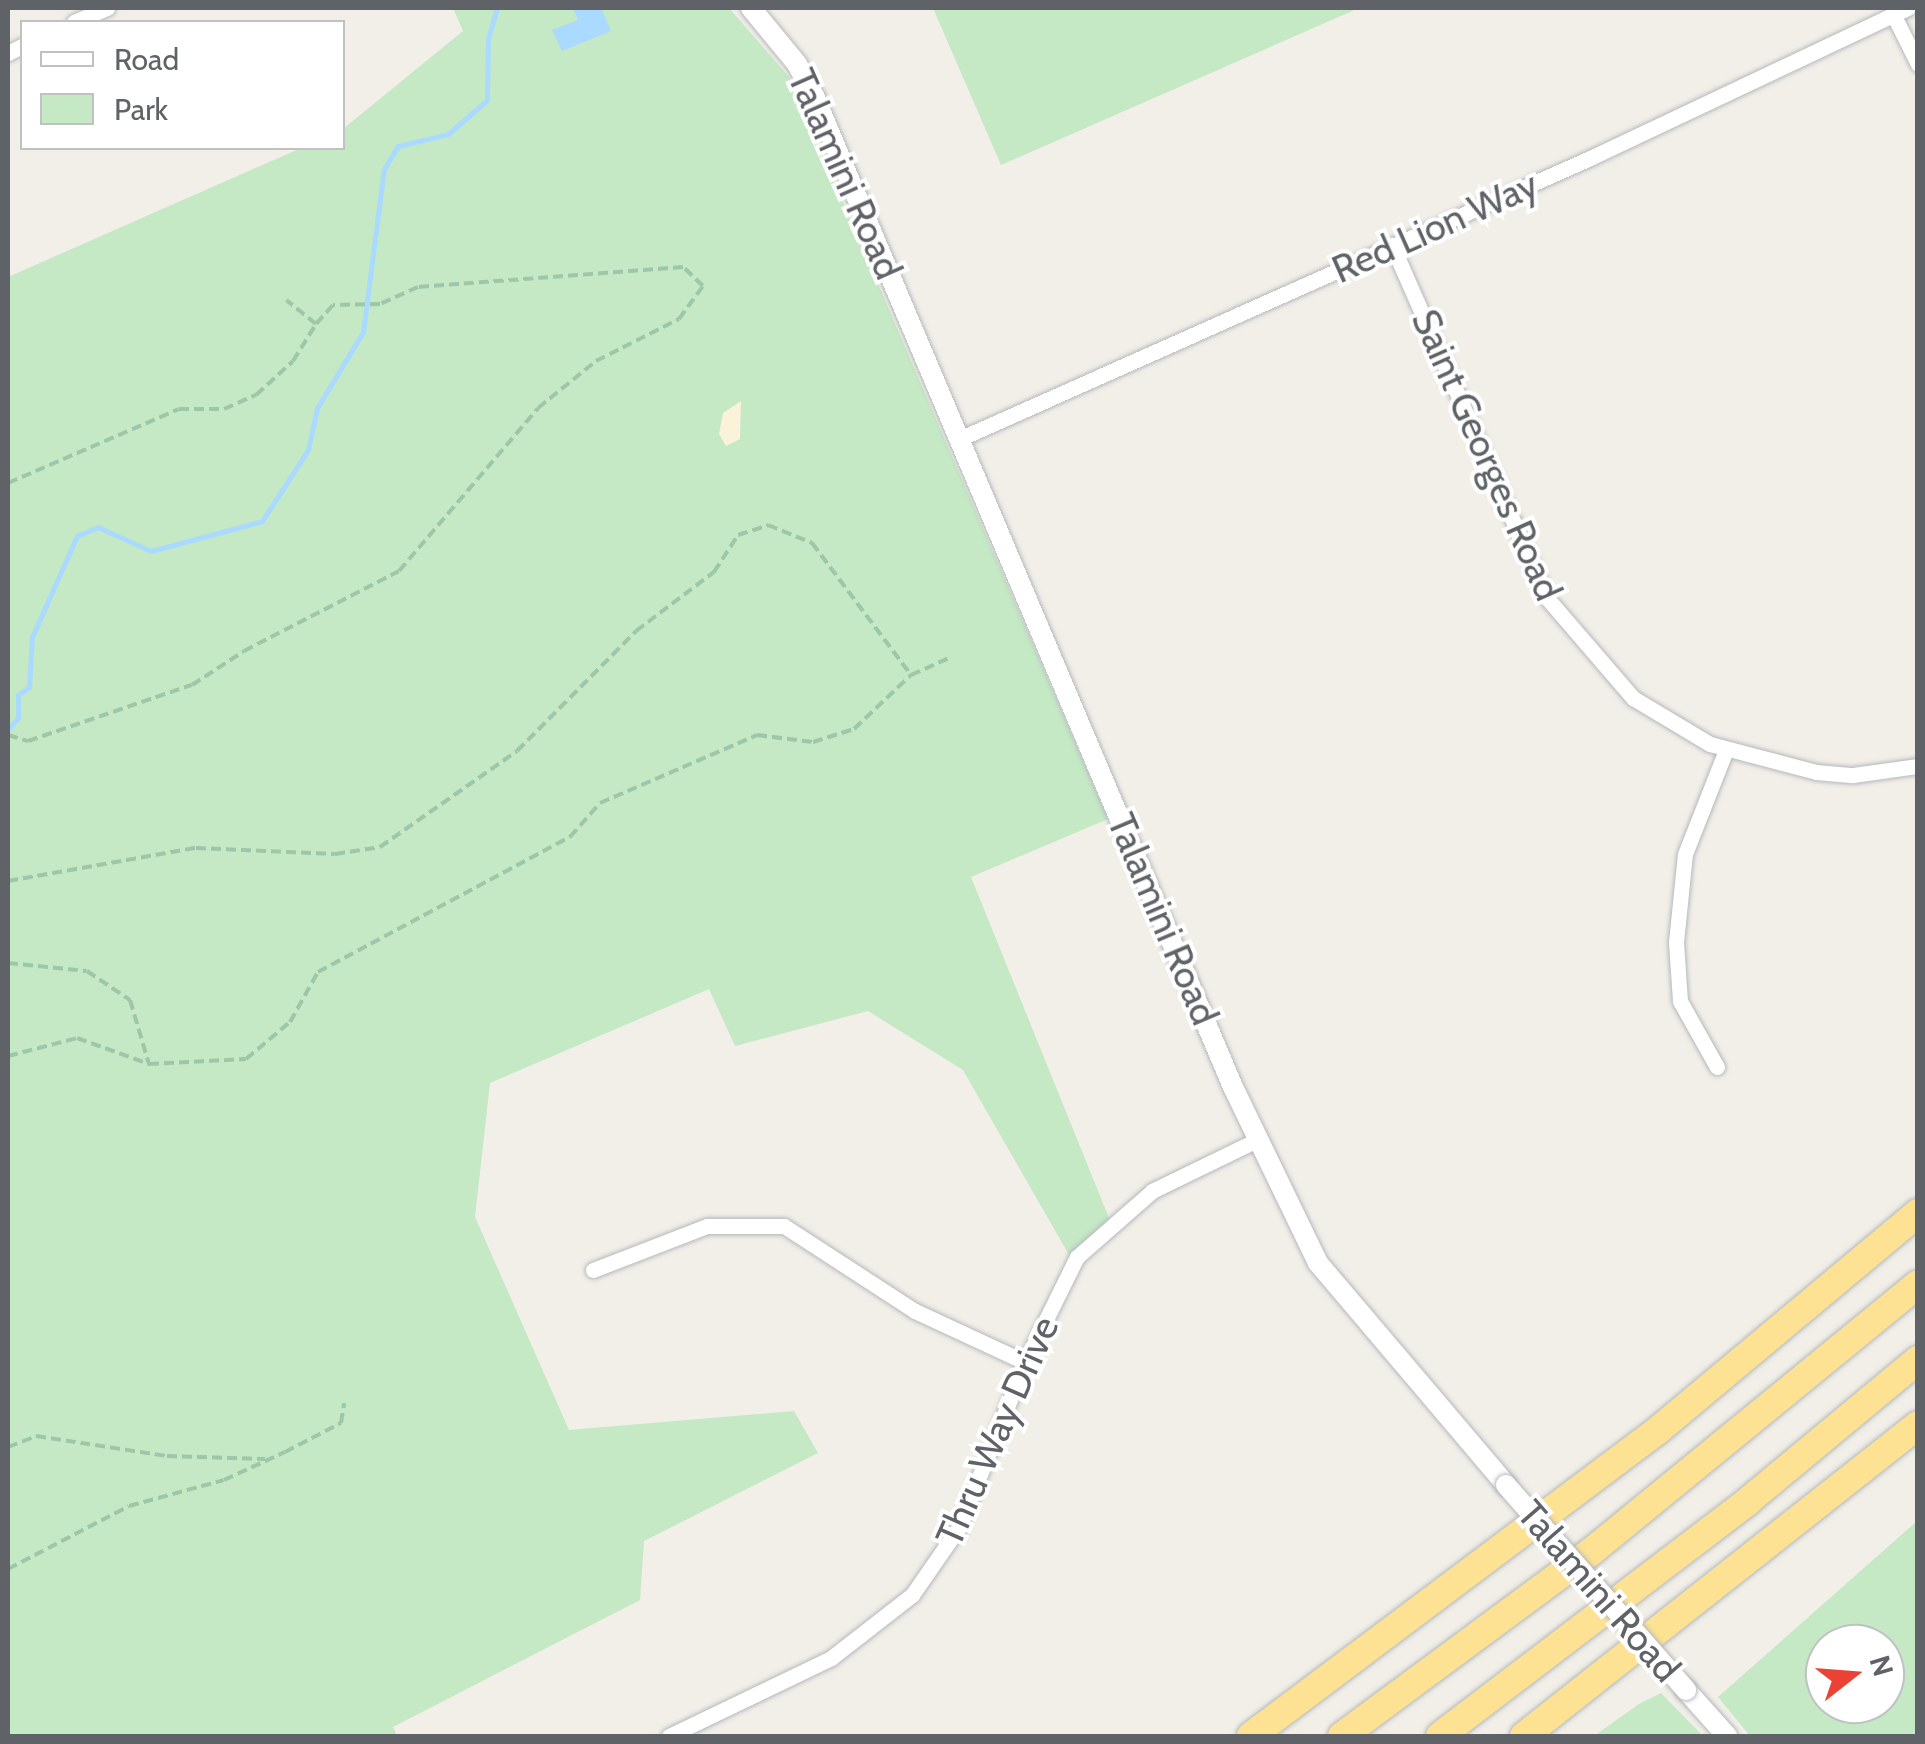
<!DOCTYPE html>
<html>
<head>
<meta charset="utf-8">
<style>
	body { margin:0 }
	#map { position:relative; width:1925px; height:1744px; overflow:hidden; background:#f1efe8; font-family:Cabin,sans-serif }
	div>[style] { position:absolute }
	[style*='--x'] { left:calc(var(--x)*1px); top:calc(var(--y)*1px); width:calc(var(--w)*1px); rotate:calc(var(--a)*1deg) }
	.green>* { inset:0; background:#c5e8c5 }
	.sand>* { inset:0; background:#fbf3d9 }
	.water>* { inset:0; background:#aadaff }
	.stream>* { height:5px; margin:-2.5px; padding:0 2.5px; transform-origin:2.5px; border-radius:2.5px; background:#aadaff }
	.path>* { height:4px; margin-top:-2px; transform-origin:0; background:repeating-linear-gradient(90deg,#9cc7a9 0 10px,transparent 0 15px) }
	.roads { filter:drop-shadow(0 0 2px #b5b8bc) drop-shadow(0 0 2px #b5b8bc) }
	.minor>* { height:15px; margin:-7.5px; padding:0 7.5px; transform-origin:7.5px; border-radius:7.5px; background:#fff }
	.tertiary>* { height:20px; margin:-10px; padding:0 10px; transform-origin:10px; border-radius:10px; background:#fff }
	.motorway>* { height:28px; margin:-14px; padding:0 14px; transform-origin:14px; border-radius:14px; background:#fde293 }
	.bridges { filter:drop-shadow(0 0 2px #b5b8bc) drop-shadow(0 0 2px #b5b8bc) }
	.tertiary-bridge>* { height:20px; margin:-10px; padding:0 10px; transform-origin:10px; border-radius:10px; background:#fff }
	span { translate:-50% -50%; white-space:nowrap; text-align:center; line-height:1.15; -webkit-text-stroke:8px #fff; paint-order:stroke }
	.street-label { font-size:38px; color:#5f6368 }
	.frame { position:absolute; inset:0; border:10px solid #5f6368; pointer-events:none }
	.legend { position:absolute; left:20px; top:20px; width:325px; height:130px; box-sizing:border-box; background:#fff; border:2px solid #bfc1c3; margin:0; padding:12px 18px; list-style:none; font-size:30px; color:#5f6368 }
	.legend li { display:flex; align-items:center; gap:20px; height:50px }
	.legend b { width:50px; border:2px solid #bfc1c3 }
	.north { position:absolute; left:1805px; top:1624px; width:100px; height:100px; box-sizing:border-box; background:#fff; border:2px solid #bfc1c3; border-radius:50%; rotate:73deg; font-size:28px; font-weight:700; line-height:40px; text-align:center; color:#5f6368 }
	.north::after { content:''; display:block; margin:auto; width:35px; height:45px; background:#ea4335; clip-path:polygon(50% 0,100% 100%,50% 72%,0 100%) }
</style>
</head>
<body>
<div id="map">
	<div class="green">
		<div style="clip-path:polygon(453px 8px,729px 8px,789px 77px,1108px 819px,971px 877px,1113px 1228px,1076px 1267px,963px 1070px,868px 1011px,735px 1046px,709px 989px,490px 1083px,475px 1217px,569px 1430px,794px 1411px,818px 1453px,644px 1541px,640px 1600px,393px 1727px,397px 1736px,8px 1736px,8px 277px,301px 148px,342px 148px,343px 129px,463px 31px)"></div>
		<div style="clip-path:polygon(933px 8px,1359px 8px,1001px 165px)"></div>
		<div style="clip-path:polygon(evenodd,1917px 1521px,1917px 1736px,1750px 1736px,1718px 1697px,1917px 1521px,1825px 1644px,1885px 1644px,1885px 1704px,1825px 1704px,1825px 1644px)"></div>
		<div style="clip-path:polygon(1661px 1693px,1703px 1736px,1594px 1736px,1639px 1704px)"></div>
	</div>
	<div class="sand">
		<div style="clip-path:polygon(741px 401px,740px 439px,726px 446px,719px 434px,723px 413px)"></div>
	</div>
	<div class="water">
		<div style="clip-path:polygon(573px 8px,601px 8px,611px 31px,562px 51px,552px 30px,578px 20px)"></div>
	</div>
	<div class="stream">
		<div style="--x:8;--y:729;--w:15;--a:-48"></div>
		<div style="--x:18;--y:718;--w:23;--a:-90"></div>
		<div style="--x:18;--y:695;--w:14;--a:-36"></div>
		<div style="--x:29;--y:687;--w:50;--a:-86.6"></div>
		<div style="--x:32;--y:637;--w:111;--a:-66"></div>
		<div style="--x:77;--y:536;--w:23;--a:-23"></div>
		<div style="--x:98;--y:527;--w:58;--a:24.4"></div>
		<div style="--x:151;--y:551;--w:115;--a:-15.1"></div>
		<div style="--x:262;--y:521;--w:85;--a:-57.1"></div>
		<div style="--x:308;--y:450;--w:43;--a:-77.9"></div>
		<div style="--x:317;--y:408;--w:89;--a:-58.8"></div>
		<div style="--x:363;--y:332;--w:164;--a:-82.7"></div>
		<div style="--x:384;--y:169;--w:27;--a:-59"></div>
		<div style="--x:398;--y:146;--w:51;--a:-13.5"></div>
		<div style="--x:448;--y:134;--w:52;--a:-41.1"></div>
		<div style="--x:487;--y:100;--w:61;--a:-89.1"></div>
		<div style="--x:488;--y:39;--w:32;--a:-74"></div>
	</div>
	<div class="path">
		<div style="--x:8;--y:483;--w:186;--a:-23.4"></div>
		<div style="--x:179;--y:409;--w:45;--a:0"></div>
		<div style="--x:224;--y:409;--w:35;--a:-24"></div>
		<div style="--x:256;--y:395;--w:50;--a:-42.6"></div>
		<div style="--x:293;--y:361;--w:44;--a:-58.1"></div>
		<div style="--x:316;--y:324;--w:38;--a:-141"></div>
		<div style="--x:8;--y:735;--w:21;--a:17"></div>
		<div style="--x:28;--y:741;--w:173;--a:-18.9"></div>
		<div style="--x:192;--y:685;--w:62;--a:-33.2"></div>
		<div style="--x:244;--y:651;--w:174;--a:-27.3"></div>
		<div style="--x:399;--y:571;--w:214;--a:-49.5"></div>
		<div style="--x:538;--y:408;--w:75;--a:-39"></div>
		<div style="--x:596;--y:361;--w:93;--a:-26.8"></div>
		<div style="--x:679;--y:319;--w:41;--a:-54"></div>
		<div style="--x:703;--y:286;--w:28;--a:-136"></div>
		<div style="--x:683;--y:267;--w:266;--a:175.7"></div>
		<div style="--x:418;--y:287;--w:42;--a:155.9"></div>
		<div style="--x:380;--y:304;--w:47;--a:178.8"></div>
		<div style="--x:333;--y:305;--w:25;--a:132"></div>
		<div style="--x:8;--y:881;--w:191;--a:-10"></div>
		<div style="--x:196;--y:848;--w:139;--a:2.5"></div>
		<div style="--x:335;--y:854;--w:46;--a:-8.8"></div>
		<div style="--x:380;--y:847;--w:167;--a:-35"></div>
		<div style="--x:517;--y:751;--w:169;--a:-45.2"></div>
		<div style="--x:636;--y:631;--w:98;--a:-37.1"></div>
		<div style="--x:714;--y:572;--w:44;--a:-57"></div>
		<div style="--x:738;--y:535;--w:32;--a:-18"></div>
		<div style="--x:768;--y:525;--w:48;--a:22.2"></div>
		<div style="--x:812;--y:543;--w:165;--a:53.1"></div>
		<div style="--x:8;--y:963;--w:79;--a:5.8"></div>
		<div style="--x:87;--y:971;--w:52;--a:34"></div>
		<div style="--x:130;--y:1000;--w:67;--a:73.5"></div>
		<div style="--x:8;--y:1056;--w:71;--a:-14.6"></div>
		<div style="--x:77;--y:1038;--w:77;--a:19.9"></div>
		<div style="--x:149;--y:1064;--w:97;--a:-3"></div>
		<div style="--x:246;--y:1059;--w:57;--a:-40.1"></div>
		<div style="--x:290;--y:1022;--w:57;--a:-60.8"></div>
		<div style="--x:318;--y:972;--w:286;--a:-28.2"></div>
		<div style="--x:570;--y:837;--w:45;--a:-48.6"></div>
		<div style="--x:600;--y:803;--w:171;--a:-23.4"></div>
		<div style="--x:757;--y:735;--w:56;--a:7.1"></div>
		<div style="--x:813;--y:742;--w:43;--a:-17.6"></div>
		<div style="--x:854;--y:729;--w:79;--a:-43.5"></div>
		<div style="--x:911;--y:675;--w:42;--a:-24.1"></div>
		<div style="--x:8;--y:1447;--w:30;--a:-21"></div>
		<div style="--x:36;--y:1436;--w:133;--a:8.7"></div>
		<div style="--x:167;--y:1456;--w:98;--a:1.8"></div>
		<div style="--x:8;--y:1569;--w:136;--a:-27.5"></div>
		<div style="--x:129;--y:1506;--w:98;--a:-15.3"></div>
		<div style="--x:224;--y:1480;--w:67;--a:-24.7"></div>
		<div style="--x:285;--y:1452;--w:63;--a:-27.4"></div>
		<div style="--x:341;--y:1423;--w:20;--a:-81"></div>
	</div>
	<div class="roads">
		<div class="minor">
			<div style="--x:1893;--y:14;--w:56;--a:63.4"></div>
			<div style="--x:74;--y:22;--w:36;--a:-23"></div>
			<div style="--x:8;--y:53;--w:16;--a:-27"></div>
			<div style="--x:1392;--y:245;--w:386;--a:66.3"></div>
			<div style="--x:1547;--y:598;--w:132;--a:49.3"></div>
			<div style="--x:1633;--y:698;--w:90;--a:30.9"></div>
			<div style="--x:1710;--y:744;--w:110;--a:14.8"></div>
			<div style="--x:1816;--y:772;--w:37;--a:5"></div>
			<div style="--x:1853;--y:775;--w:66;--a:-7.9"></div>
			<div style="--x:959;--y:439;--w:691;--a:-24"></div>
			<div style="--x:1590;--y:158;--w:352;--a:-25.3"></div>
			<div style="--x:1717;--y:1067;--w:76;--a:-119.3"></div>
			<div style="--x:1680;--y:1001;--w:59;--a:-93.9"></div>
			<div style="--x:1676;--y:942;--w:88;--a:-84.2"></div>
			<div style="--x:1685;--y:854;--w:112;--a:-68.5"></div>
			<div style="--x:593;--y:1270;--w:122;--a:-21.1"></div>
			<div style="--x:707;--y:1226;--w:77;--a:0"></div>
			<div style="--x:784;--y:1226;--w:156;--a:33"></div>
			<div style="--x:915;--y:1311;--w:121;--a:24.9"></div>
			<div style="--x:669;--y:1736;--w:180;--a:-25.7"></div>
			<div style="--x:831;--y:1658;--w:103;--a:-37.9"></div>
			<div style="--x:912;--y:1595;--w:83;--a:-55.3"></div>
			<div style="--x:959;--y:1527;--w:178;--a:-68.2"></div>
			<div style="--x:1025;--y:1362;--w:117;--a:-63.7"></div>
			<div style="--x:1077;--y:1257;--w:100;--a:-41.3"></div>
			<div style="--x:1152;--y:1191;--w:117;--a:-25.9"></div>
		</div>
		<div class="tertiary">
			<div style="--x:751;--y:8;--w:72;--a:50.6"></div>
			<div style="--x:797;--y:64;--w:38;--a:62"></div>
			<div style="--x:815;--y:98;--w:1074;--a:67.09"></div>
			<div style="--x:1233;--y:1087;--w:195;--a:64.2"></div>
			<div style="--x:1318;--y:1263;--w:291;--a:49.7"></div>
			<div style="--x:1686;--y:1690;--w:62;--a:48.3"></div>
		</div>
		<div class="motorway">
			<div style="--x:1251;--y:1736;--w:508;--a:-36.92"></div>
			<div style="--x:1657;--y:1431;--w:340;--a:-39.9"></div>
			<div style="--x:1342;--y:1736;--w:311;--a:-36.5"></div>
			<div style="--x:1592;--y:1551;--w:421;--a:-39.3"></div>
			<div style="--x:1440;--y:1736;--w:387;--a:-37.3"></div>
			<div style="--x:1748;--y:1501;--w:221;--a:-39.7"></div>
			<div style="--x:1524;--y:1736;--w:502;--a:-38.29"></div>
		</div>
	</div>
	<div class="bridges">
		<div class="tertiary-bridge">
			<div style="--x:1506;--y:1485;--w:273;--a:48.7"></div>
		</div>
	</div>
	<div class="street-label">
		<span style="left:845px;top:174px;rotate:66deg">Talamini Road</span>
		<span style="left:1435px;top:227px;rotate:-24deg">Red Lion Way</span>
		<span style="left:1487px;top:455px;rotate:66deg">Saint Georges Road</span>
		<span style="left:1163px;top:919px;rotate:67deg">Talamini Road</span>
		<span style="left:997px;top:1431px;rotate:-66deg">Thru Way Drive</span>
		<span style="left:1599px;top:1591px;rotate:49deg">Talamini Road</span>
	</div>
	<div class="frame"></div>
	<ul class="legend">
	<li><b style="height:12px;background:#fff"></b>Road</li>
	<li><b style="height:28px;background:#c5e8c5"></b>Park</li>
	</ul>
	<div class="north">N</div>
</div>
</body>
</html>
